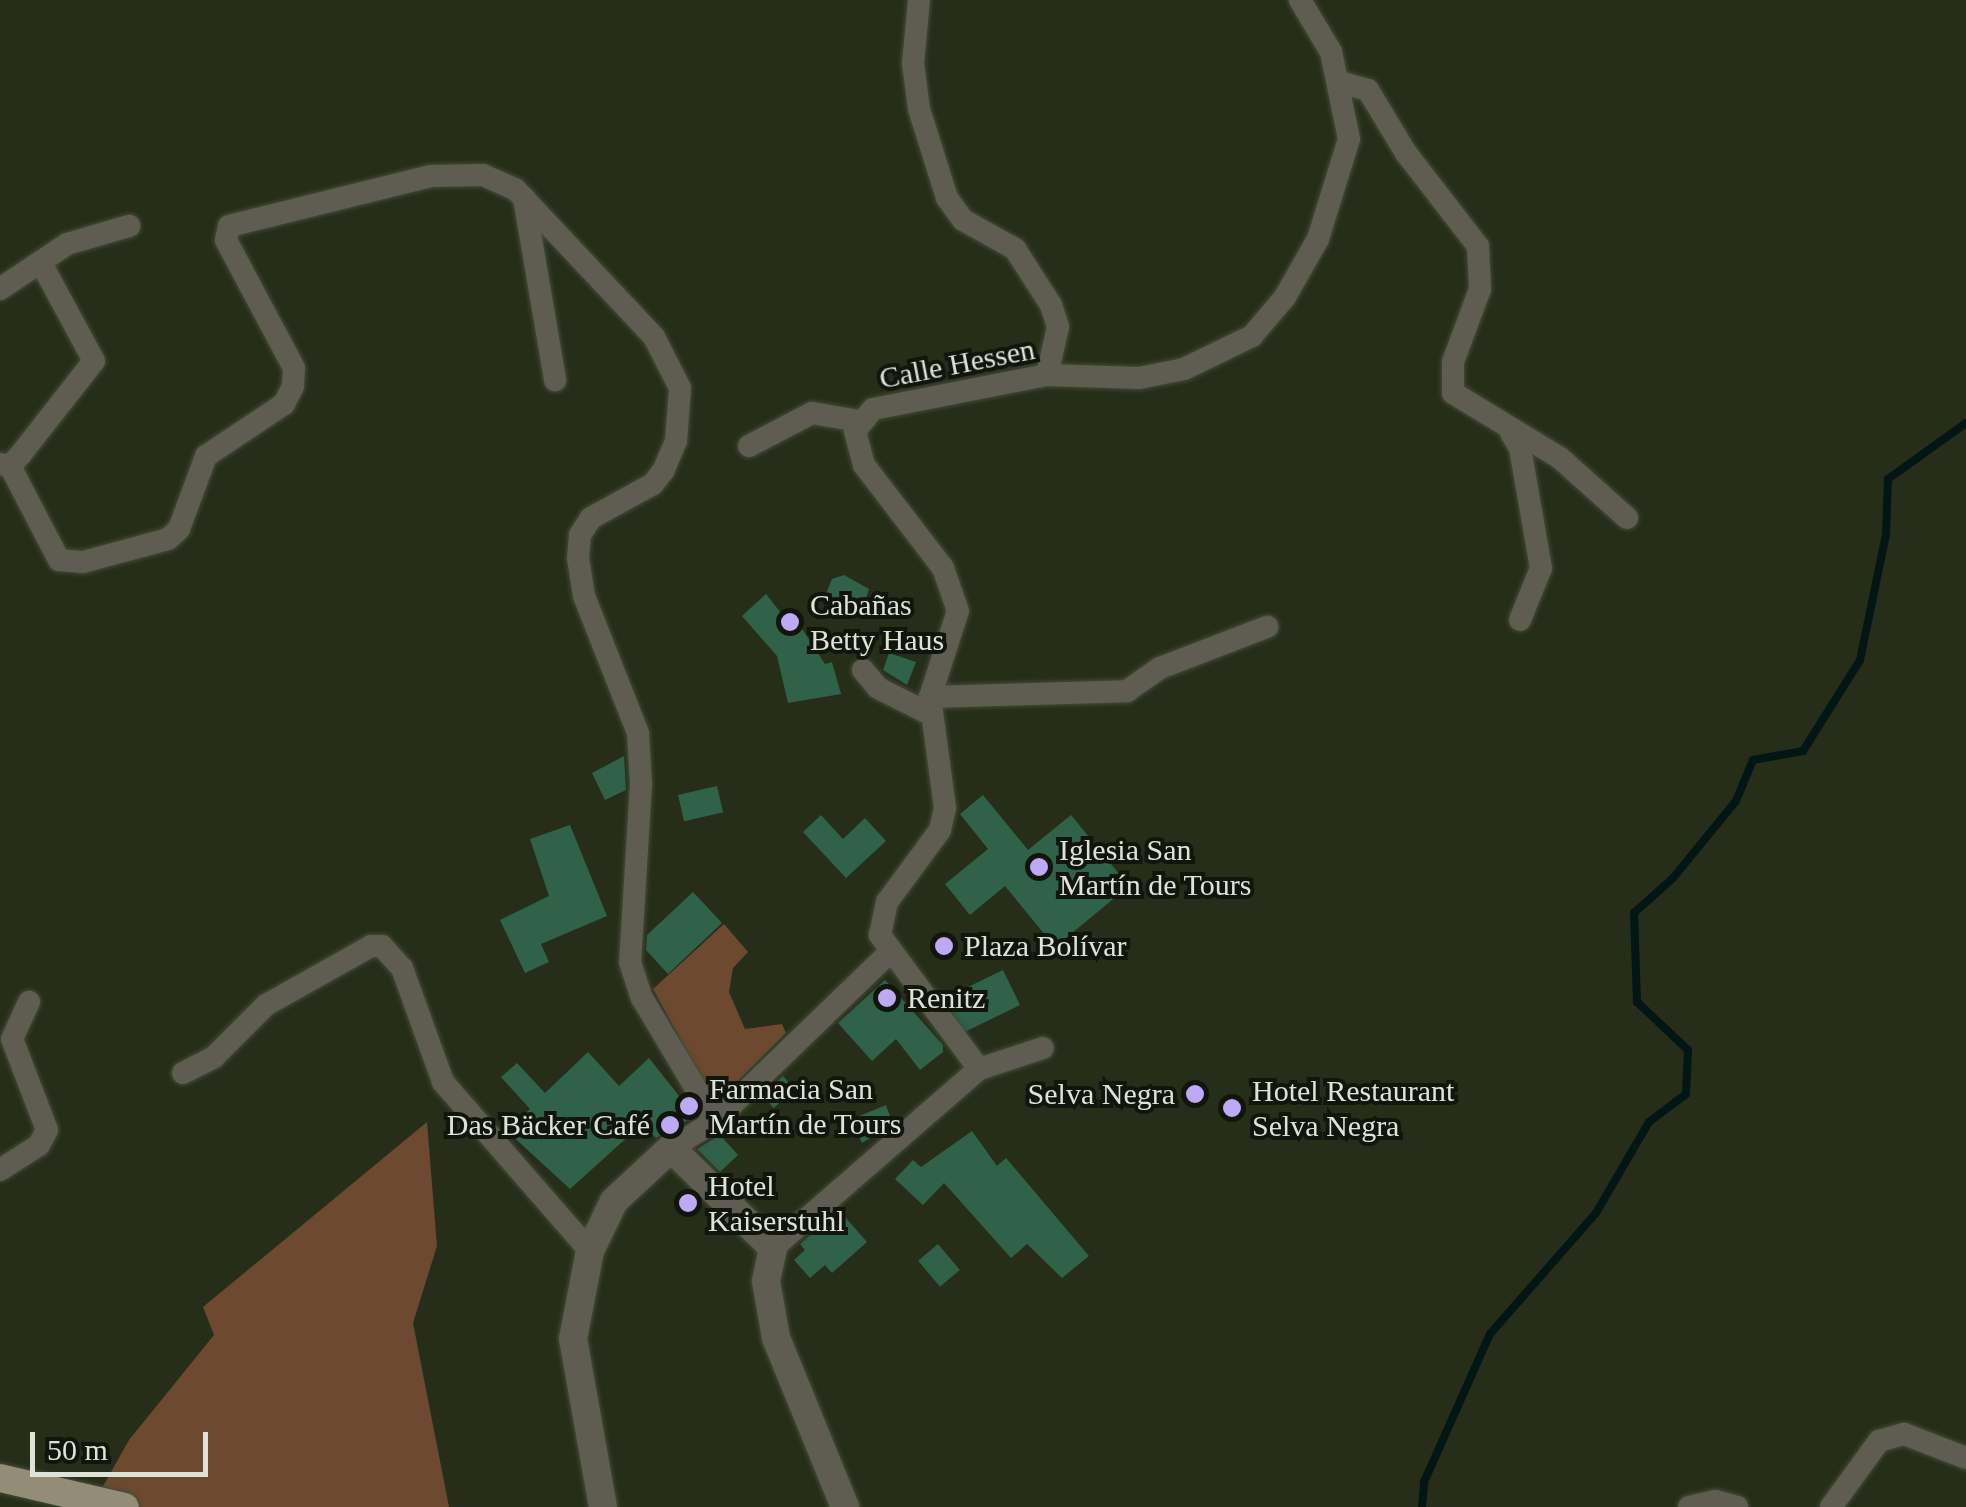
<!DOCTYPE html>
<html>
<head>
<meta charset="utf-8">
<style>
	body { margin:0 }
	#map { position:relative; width:1966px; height:1507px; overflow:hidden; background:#262e19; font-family:Georgia,serif }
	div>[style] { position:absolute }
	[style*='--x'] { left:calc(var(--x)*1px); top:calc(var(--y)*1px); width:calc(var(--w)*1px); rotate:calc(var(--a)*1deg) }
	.green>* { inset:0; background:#6d4a2f }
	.stream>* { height:8px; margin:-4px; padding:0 4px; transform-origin:4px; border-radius:4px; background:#021616 }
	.building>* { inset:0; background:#2f6249; transform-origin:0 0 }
	.roads { filter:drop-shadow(0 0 2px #434b37) drop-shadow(0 0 2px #434b37) }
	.minor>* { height:22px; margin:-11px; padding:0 11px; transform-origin:11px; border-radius:11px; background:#5f5c52 }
	.tertiary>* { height:28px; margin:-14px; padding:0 14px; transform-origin:14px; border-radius:14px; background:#5f5c52 }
	.primary>* { height:28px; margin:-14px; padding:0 14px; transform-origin:14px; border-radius:14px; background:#938d78 }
	.dots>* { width:28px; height:28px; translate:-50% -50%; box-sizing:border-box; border:5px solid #11150c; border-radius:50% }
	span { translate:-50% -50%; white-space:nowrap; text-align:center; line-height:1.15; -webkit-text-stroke:8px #11150c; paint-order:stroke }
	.street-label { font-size:30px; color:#dde3d6 }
	.poi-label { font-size:30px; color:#dde3d6 }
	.left { translate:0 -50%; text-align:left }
	.right { translate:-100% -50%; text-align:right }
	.scale { position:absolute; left:30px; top:1432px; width:178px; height:45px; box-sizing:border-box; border:5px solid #dde3d6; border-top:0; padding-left:12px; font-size:30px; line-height:35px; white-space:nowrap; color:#dde3d6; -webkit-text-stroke:8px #11150c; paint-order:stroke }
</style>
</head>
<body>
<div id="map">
	<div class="green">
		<div style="clip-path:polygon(724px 924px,748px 952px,733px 968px,729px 992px,745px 1029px,782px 1024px,786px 1033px,729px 1090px,715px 1093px,708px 1091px,653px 989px)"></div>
		<div style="clip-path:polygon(427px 1122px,437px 1246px,413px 1323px,449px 1507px,125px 1507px,97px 1497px,129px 1440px,214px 1335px,203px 1307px)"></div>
	</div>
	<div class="stream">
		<div style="--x:1422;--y:1507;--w:25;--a:-85"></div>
		<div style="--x:1424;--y:1482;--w:162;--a:-66"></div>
		<div style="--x:1490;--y:1334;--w:161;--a:-48.8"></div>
		<div style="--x:1596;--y:1213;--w:105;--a:-59.8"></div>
		<div style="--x:1649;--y:1122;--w:46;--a:-37.1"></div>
		<div style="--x:1686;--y:1094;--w:44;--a:-87.4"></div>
		<div style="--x:1688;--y:1050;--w:70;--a:-136.7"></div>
		<div style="--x:1637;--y:1002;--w:89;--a:-91.9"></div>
		<div style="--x:1634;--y:913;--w:52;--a:-41.9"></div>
		<div style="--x:1673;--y:878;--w:99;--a:-50.7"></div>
		<div style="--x:1736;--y:801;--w:44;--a:-67.5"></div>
		<div style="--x:1753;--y:760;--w:51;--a:-10.2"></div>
		<div style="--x:1803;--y:751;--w:107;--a:-57.9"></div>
		<div style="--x:1860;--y:660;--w:128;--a:-78.3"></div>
		<div style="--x:1886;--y:535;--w:56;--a:-88"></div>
		<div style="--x:1888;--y:479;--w:96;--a:-35.7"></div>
	</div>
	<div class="building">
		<div style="clip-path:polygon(844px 575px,869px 589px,862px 611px,826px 594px,832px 579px)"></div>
		<div style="clip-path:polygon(766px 594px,795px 631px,801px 627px,825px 664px,832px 662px,841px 694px,788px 703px,777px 656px,742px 616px)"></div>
		<div style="clip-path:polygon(889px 653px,916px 662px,907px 685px,883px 670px)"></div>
		<div style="clip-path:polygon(624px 756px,626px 790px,605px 800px,592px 773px)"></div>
		<div style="left:717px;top:786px;width:27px;height:40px;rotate:77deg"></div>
		<div style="clip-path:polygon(983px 795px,1028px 850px,1071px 815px,1129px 886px,1055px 947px,1005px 886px,970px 915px,945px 884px,988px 849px,960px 814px)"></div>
		<div style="clip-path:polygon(821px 815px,843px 839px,865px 818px,886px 841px,846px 878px,803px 832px)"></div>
		<div style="clip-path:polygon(570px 825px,607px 916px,541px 944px,549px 962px,525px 973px,500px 920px,549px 896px,530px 839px)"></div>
		<div style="clip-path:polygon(693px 892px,722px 923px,668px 974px,646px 950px,647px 935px)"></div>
		<div style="left:1003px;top:970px;width:39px;height:64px;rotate:64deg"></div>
		<div style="clip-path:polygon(885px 980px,943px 1045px,943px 1052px,920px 1070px,896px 1039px,872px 1061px,838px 1023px)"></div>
		<div style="clip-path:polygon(588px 1052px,619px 1086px,649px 1058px,695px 1116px,656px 1138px,642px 1124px,570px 1189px,507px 1131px,530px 1109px,501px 1077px,517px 1063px,545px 1093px)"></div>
		<div style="left:783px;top:1076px;width:18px;height:28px;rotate:49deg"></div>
		<div style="clip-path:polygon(886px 1105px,893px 1124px,862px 1143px,852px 1119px)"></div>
		<div style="clip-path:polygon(972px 1131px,997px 1166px,1006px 1158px,1089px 1256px,1062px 1278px,1027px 1244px,1011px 1258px,944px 1183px,923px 1205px,895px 1179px,913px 1160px,921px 1167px)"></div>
		<div style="clip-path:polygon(720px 1135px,738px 1155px,720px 1172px,697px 1149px)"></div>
		<div style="clip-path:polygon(839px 1210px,867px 1242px,832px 1273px,825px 1265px,810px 1278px,794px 1260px,805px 1250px,800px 1244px)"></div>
		<div style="left:938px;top:1244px;width:34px;height:26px;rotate:50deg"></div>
	</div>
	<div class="roads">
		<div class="minor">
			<div style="--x:919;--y:0;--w:63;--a:95.4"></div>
			<div style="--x:913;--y:63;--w:46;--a:82.6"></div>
			<div style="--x:919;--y:109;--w:93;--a:72.5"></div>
			<div style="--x:947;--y:198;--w:27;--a:54"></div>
			<div style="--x:963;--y:220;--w:60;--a:29.1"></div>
			<div style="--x:1015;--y:249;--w:67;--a:57.3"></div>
			<div style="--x:1051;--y:305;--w:23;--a:72"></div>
			<div style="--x:1058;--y:327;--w:49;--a:102.9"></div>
			<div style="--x:1340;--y:82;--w:29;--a:16"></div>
			<div style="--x:1368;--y:90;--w:74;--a:58.9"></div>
			<div style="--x:1406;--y:153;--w:118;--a:52.3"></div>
			<div style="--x:1478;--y:246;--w:43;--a:87.3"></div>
			<div style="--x:1480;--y:289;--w:78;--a:110.3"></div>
			<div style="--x:1453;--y:362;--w:31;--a:90"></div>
			<div style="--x:1453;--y:393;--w:125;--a:31.3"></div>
			<div style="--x:1560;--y:458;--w:90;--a:41.8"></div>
			<div style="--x:524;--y:198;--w:185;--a:80.3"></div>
			<div style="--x:0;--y:289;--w:81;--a:-33.9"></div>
			<div style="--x:67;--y:244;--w:65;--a:-16.2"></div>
			<div style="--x:1511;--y:433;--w:17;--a:59"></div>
			<div style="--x:1520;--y:448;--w:122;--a:80.1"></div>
			<div style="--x:1541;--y:568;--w:56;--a:112"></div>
			<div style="--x:749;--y:446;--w:71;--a:-27.6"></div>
			<div style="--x:812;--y:413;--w:48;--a:9.7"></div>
			<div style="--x:0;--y:464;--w:10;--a:11"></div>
			<div style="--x:10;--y:466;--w:16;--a:-47"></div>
			<div style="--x:21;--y:454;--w:118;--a:-51.9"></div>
			<div style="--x:94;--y:361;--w:109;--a:-118.4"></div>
			<div style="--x:10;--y:466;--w:106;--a:62.5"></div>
			<div style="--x:59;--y:560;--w:24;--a:5"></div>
			<div style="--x:83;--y:562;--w:88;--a:-15.1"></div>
			<div style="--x:168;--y:539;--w:15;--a:-42"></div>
			<div style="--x:179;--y:529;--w:78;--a:-69.7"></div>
			<div style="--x:206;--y:456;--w:94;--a:-33.7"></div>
			<div style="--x:284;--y:404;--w:20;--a:-63"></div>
			<div style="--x:293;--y:386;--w:18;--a:-87"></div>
			<div style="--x:294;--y:368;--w:145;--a:-118"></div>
			<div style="--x:226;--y:240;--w:14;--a:-78"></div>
			<div style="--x:229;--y:226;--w:208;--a:-13.9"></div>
			<div style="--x:431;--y:176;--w:52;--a:-1.1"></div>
			<div style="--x:483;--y:175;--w:36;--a:24"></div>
			<div style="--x:516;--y:190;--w:202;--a:46.8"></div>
			<div style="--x:654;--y:337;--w:57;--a:63"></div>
			<div style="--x:680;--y:388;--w:53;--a:94.3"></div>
			<div style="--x:676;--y:441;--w:33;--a:113"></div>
			<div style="--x:663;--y:471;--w:16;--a:128"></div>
			<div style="--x:653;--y:484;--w:71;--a:151.3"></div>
			<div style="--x:591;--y:518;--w:20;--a:123"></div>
			<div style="--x:580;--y:535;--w:23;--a:95"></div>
			<div style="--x:578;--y:558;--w:38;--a:81"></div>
			<div style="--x:584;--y:596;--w:147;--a:68.5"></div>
			<div style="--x:638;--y:733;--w:51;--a:86.6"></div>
			<div style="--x:641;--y:784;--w:178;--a:93.5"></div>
			<div style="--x:630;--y:962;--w:38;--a:72"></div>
			<div style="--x:642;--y:998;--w:143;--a:59.3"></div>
			<div style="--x:863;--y:670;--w:23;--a:50"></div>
			<div style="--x:878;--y:688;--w:58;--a:26.6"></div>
			<div style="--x:930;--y:697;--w:197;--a:-1.7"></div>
			<div style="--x:1127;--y:691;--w:40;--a:-34.9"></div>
			<div style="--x:1160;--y:668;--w:115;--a:-21"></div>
			<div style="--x:979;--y:1069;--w:167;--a:-126.5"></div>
			<div style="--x:880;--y:935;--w:34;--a:-78"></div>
			<div style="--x:887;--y:902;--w:89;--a:-53.6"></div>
			<div style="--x:940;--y:830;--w:23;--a:-77"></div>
			<div style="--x:945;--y:808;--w:112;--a:-97.7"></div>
			<div style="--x:930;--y:697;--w:90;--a:-72"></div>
			<div style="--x:958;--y:611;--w:46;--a:-109.2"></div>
			<div style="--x:943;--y:568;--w:130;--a:-127.5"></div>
			<div style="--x:864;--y:465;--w:35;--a:-105"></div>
			<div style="--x:855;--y:431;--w:28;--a:-51"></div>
			<div style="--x:873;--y:409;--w:177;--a:-11.1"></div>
			<div style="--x:1047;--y:375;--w:92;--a:1.9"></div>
			<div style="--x:1139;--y:378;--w:46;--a:-11.3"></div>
			<div style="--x:1184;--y:369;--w:76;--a:-25.9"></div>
			<div style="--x:1252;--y:336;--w:51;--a:-49.8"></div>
			<div style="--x:1285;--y:297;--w:67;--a:-60.4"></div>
			<div style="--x:1318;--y:239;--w:105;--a:-72.8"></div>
			<div style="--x:1349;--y:139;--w:89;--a:-101.7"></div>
			<div style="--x:1331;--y:52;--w:61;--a:-120.8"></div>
			<div style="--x:183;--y:1073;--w:35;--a:-27"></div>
			<div style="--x:214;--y:1057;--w:74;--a:-45"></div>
			<div style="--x:266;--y:1005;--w:120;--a:-29.3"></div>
			<div style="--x:371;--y:946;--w:11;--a:0"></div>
			<div style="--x:382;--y:946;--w:30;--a:48"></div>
			<div style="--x:402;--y:968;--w:121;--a:70.2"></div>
			<div style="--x:443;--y:1082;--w:224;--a:49"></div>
			<div style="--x:671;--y:1148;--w:52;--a:-31.5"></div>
			<div style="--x:715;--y:1121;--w:245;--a:-44"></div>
			<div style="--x:0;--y:1170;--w:46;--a:-32.7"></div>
			<div style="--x:39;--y:1145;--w:17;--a:-62"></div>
			<div style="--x:47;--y:1130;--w:97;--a:-111"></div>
			<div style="--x:12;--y:1039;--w:41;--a:-65.3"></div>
			<div style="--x:773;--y:1248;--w:273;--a:-41"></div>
			<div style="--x:979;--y:1069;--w:67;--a:-18.2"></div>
			<div style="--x:1689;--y:1507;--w:27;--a:-13"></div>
			<div style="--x:1715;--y:1501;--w:23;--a:15"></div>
			<div style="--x:1831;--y:1507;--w:82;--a:-54"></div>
			<div style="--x:1879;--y:1441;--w:26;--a:-16"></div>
			<div style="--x:1904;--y:1434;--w:66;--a:21.2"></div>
		</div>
		<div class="tertiary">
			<div style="--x:603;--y:1507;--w:171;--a:-100.1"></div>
			<div style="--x:573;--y:1339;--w:90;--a:-79.1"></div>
			<div style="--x:590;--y:1251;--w:55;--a:-64.4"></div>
			<div style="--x:614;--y:1201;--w:78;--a:-42.9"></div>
			<div style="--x:671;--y:1148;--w:143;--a:44.4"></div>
			<div style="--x:773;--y:1248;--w:34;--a:102"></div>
			<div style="--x:766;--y:1281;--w:58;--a:80"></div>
			<div style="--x:776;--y:1338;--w:183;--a:67.8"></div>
		</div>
		<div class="primary">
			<div style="--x:0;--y:1478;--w:128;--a:13.1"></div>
		</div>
	</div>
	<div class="dots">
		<div style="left:790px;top:622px;background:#bda9f5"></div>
		<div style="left:1039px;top:867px;background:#bda9f5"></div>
		<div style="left:944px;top:946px;background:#bda9f5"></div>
		<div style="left:887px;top:998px;background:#bda9f5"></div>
		<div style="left:1195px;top:1094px;background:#bda9f5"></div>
		<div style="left:689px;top:1106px;background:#bda9f5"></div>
		<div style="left:1232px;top:1108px;background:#bda9f5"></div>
		<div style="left:670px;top:1125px;background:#bda9f5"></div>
		<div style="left:688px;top:1203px;background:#bda9f5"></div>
	</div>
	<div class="street-label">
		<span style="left:957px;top:364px;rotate:-11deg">Calle Hessen</span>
	</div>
	<div class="poi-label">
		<span class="left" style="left:810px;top:622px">Cabañas<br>Betty Haus</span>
		<span class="left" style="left:1059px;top:867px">Iglesia San<br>Martín de Tours</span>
		<span class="left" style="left:964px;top:946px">Plaza Bolívar</span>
		<span class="left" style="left:907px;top:998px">Renitz</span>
		<span class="left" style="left:709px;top:1106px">Farmacia San<br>Martín de Tours</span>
		<span class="left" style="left:1252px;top:1108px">Hotel Restaurant<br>Selva Negra</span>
		<span class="right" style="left:1175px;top:1094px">Selva Negra</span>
		<span class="right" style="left:650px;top:1125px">Das Bäcker Café</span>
		<span class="left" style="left:708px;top:1203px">Hotel<br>Kaiserstuhl</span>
	</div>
	<div class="scale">50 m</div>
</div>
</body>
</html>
